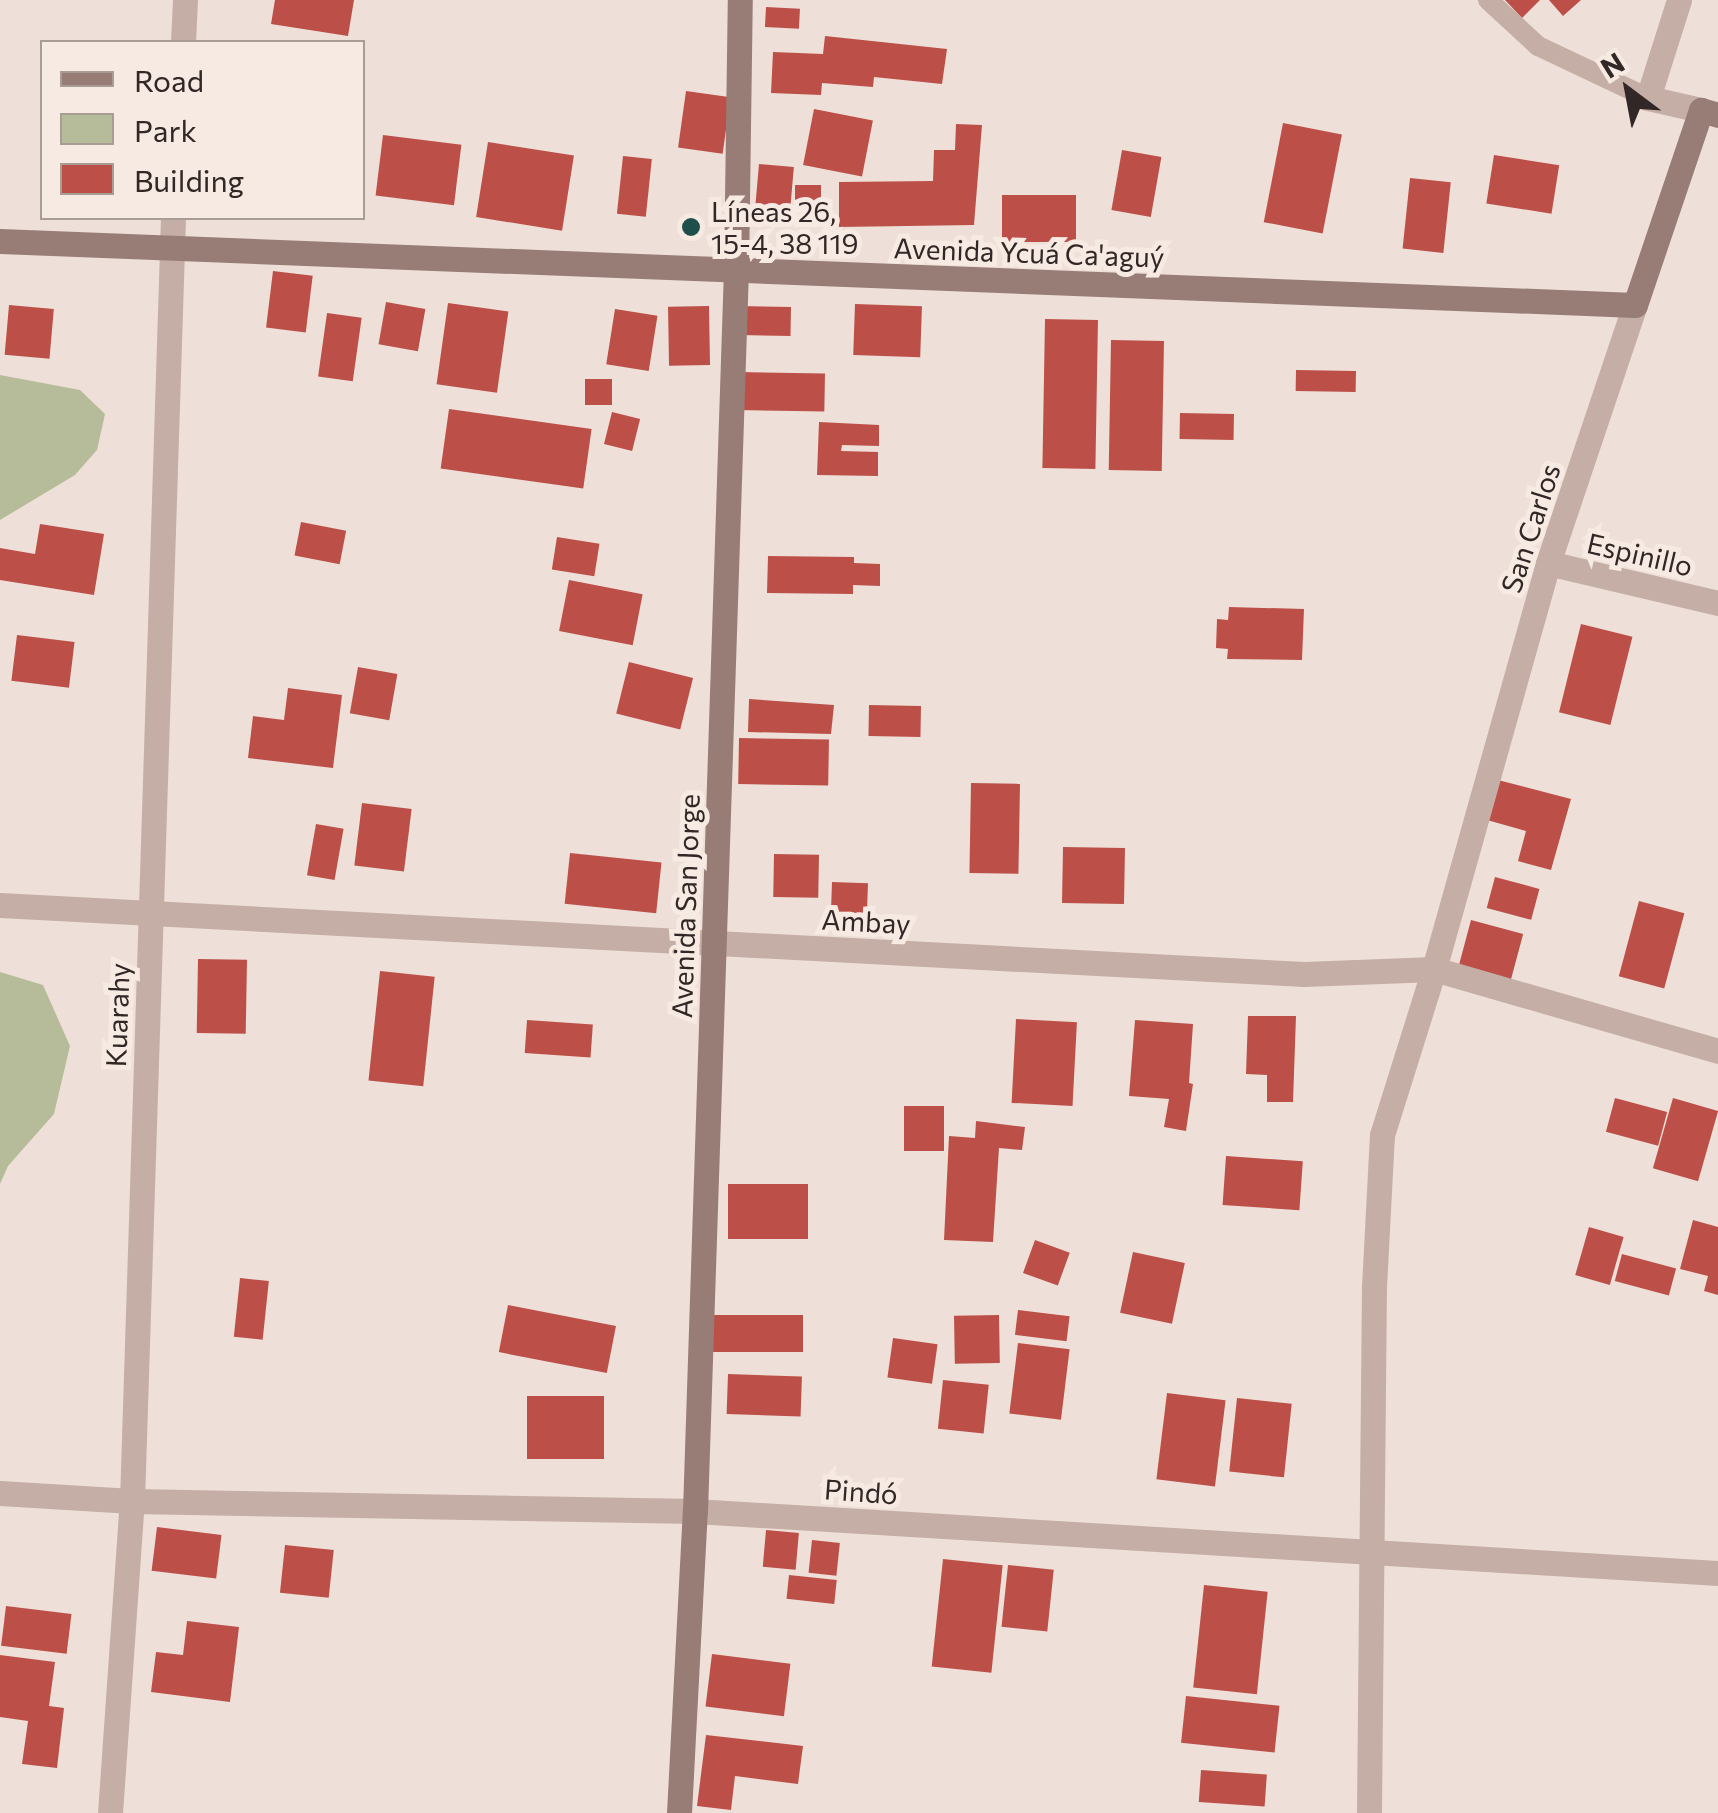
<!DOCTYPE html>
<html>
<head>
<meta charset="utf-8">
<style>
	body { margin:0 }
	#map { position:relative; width:1718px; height:1813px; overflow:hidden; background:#eee0d8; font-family:Commissioner,sans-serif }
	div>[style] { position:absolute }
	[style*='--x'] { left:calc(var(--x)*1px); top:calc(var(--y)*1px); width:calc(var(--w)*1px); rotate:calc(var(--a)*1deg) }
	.green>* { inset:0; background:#b6bc99 }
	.building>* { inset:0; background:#bc5048; transform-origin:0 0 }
	.lane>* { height:20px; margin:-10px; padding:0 10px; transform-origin:10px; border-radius:10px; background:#c5aea5 }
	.street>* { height:25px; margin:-12.5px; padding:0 12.5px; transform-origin:12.5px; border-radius:12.5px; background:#c5aea5 }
	.secondary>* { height:25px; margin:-12.5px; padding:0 12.5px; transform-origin:12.5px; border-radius:12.5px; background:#987d77 }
	.dots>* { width:28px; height:28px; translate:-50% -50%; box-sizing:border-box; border:5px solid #f7eae3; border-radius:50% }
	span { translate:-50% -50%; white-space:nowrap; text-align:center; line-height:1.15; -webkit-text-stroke:10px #f7eae3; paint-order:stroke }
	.poi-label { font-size:28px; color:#312726 }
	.left { translate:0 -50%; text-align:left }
	.street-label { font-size:28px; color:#312726 }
	.legend { position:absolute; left:40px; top:40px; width:325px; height:180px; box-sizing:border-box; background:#f7eae3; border:2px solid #a89c97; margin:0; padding:12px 18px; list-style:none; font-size:30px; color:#312726 }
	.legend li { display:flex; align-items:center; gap:20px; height:50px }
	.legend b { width:50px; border:2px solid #a89c97 }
	.north { position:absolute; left:1578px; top:40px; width:100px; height:100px; -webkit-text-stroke:8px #f7eae3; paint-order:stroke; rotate:328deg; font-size:28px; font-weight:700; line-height:40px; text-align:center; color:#312726 }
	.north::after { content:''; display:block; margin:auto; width:35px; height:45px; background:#312726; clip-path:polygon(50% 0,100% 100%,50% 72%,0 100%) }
</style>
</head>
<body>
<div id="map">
	<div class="green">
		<div style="clip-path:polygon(0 375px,80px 390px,105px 414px,97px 450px,75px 475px,0 520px)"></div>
		<div style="clip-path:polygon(0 972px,43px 985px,70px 1046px,54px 1114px,8px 1166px,0 1184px)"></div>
	</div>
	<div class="building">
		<div style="clip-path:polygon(275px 0,354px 0,348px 36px,271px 24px)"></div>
		<div style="clip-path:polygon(1505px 0,1540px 0,1522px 18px)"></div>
		<div style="clip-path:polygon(1549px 0,1581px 0,1563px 16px)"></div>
		<div style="left:766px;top:7px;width:34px;height:20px;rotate:3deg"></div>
		<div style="clip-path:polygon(825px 36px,947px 49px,942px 84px,874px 77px,873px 87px,822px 83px,821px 95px,771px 93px,773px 52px,823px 54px)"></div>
		<div style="left:686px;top:91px;width:45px;height:57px;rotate:8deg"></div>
		<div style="left:814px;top:109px;width:60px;height:57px;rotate:11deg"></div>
		<div style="left:1283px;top:123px;width:60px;height:101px;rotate:11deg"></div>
		<div style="clip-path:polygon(956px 124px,982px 125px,974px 225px,839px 227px,839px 182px,933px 181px,934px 150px,955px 150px)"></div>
		<div style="left:383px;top:135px;width:79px;height:61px;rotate:7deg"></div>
		<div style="left:488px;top:142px;width:87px;height:76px;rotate:9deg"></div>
		<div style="left:1122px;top:150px;width:40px;height:61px;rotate:10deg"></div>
		<div style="left:1494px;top:155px;width:66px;height:49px;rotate:9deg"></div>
		<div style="left:623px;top:156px;width:29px;height:58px;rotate:6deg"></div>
		<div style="left:759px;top:164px;width:35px;height:56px;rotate:5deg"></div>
		<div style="left:1410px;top:178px;width:41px;height:71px;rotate:6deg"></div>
		<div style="left:795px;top:185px;width:26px;height:22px"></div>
		<div style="left:1002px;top:195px;width:74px;height:47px"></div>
		<div style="left:273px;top:271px;width:40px;height:57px;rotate:7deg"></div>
		<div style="left:386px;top:302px;width:40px;height:43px;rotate:10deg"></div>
		<div style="left:448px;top:303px;width:61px;height:82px;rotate:8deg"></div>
		<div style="left:855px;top:304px;width:67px;height:51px;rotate:2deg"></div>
		<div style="left:9px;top:305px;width:45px;height:50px;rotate:5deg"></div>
		<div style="left:709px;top:306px;width:59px;height:41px;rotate:89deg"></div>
		<div style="left:739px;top:306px;width:52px;height:29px;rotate:1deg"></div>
		<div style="left:615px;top:309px;width:43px;height:56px;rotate:9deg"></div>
		<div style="left:327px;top:313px;width:35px;height:64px;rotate:8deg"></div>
		<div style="left:1045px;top:319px;width:53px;height:149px;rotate:1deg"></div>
		<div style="left:1111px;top:340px;width:53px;height:130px;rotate:1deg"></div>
		<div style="left:1296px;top:370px;width:60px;height:21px;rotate:1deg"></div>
		<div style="left:738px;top:372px;width:87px;height:38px;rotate:1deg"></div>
		<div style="left:585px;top:379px;width:27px;height:26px"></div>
		<div style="left:449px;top:409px;width:144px;height:60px;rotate:8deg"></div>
		<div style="left:612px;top:412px;width:29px;height:33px;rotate:14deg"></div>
		<div style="left:1180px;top:413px;width:54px;height:26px;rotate:1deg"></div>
		<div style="clip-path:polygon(819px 422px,879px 425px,879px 446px,842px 445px,841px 451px,878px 452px,878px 476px,817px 475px)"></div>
		<div style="left:301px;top:522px;width:46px;height:34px;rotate:11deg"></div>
		<div style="clip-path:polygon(40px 524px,104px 534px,94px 595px,0 580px,0 548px,35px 554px)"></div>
		<div style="left:557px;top:537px;width:43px;height:33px;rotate:9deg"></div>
		<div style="clip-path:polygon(768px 556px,854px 557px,854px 563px,880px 564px,880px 586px,853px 585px,853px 594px,767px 593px)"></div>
		<div style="left:569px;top:580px;width:75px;height:52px;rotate:11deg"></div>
		<div style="clip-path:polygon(1229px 607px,1304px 609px,1302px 660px,1227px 659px,1228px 649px,1216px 648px,1217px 619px,1228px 620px)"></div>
		<div style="left:1581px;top:624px;width:53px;height:91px;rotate:14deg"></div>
		<div style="left:17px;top:635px;width:58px;height:46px;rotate:7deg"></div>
		<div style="left:629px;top:662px;width:66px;height:53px;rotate:14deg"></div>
		<div style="left:358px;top:667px;width:40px;height:47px;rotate:10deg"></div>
		<div style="clip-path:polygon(288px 688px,342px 695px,333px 768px,248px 758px,253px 716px,284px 720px)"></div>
		<div style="clip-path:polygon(749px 699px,834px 705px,831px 734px,748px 732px)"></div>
		<div style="left:869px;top:705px;width:52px;height:31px;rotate:1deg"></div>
		<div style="left:739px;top:738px;width:90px;height:46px;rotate:1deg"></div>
		<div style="clip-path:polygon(1498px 780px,1571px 799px,1551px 870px,1518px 861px,1526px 831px,1487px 820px)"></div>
		<div style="left:971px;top:783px;width:49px;height:90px;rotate:1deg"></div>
		<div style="left:362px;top:803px;width:50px;height:63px;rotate:7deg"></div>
		<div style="left:316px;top:824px;width:28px;height:52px;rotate:10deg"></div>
		<div style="left:1063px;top:847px;width:62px;height:56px;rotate:1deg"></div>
		<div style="left:570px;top:853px;width:92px;height:51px;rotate:6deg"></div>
		<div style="left:774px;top:854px;width:45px;height:43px;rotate:1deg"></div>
		<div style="left:1495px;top:877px;width:46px;height:32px;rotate:15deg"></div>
		<div style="left:832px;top:882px;width:36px;height:32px;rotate:2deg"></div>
		<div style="left:1639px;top:901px;width:47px;height:78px;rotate:15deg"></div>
		<div style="left:1471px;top:920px;width:54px;height:54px;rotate:15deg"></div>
		<div style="left:198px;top:959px;width:49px;height:74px;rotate:1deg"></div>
		<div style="left:380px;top:971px;width:55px;height:110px;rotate:6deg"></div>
		<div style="clip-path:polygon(1248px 1016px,1296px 1016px,1293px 1102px,1267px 1102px,1267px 1075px,1246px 1074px)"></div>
		<div style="left:1016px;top:1019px;width:61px;height:84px;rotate:3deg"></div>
		<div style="left:527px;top:1020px;width:66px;height:33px;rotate:4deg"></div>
		<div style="clip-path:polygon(1135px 1020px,1193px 1024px,1189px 1083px,1193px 1084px,1186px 1131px,1164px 1127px,1169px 1099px,1129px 1096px)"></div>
		<div style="left:1615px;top:1098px;width:54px;height:35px;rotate:15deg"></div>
		<div style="left:1673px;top:1098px;width:47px;height:73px;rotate:16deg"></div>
		<div style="left:904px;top:1106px;width:40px;height:45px"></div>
		<div style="clip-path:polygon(976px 1121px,1025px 1127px,1022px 1150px,999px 1148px,993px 1242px,944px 1240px,949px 1136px,975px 1138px)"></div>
		<div style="left:1226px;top:1156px;width:77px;height:49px;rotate:4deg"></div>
		<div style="left:728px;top:1184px;width:80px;height:55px"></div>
		<div style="clip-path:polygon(1693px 1220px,1718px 1227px,1718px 1295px,1704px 1291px,1708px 1276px,1680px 1269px)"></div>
		<div style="left:1589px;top:1227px;width:36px;height:50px;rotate:16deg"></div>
		<div style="left:1035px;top:1240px;width:37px;height:35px;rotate:20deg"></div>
		<div style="left:1133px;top:1252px;width:53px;height:62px;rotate:12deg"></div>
		<div style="left:1622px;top:1254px;width:56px;height:28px;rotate:15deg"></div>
		<div style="left:240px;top:1278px;width:29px;height:59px;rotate:6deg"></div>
		<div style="left:508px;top:1305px;width:110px;height:48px;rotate:11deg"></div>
		<div style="left:1018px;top:1310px;width:52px;height:25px;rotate:7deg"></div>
		<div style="left:711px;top:1315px;width:92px;height:37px"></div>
		<div style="left:999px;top:1315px;width:48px;height:45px;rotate:89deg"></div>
		<div style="left:893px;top:1338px;width:45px;height:40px;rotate:8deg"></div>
		<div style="left:1018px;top:1343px;width:52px;height:71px;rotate:7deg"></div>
		<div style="left:728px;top:1374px;width:74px;height:40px;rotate:2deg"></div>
		<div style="left:943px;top:1380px;width:46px;height:49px;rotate:6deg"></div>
		<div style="left:1167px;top:1393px;width:59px;height:87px;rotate:7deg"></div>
		<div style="left:527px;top:1396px;width:77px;height:63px"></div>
		<div style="left:1237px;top:1398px;width:55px;height:74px;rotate:6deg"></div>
		<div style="left:157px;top:1527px;width:65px;height:44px;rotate:7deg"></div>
		<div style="left:766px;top:1530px;width:33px;height:37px;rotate:5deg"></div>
		<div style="left:812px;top:1540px;width:28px;height:33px;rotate:6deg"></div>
		<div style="left:285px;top:1545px;width:49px;height:48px;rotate:6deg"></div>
		<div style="left:943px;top:1559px;width:60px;height:108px;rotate:6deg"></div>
		<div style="left:1008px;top:1565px;width:46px;height:62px;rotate:6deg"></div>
		<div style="left:789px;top:1575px;width:48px;height:24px;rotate:6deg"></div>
		<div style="left:1204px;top:1585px;width:64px;height:103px;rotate:6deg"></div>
		<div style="left:6px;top:1606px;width:66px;height:40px;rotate:7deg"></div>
		<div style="clip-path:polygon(187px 1621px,239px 1627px,230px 1702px,151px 1692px,156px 1652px,183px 1655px)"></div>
		<div style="left:712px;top:1654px;width:79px;height:53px;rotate:7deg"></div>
		<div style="clip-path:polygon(0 1655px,55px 1662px,49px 1706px,64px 1708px,57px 1768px,22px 1764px,28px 1721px,0 1717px)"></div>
		<div style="left:1186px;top:1696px;width:94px;height:47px;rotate:6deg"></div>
		<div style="clip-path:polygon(706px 1735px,803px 1746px,798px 1784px,735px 1776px,731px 1810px,697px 1806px)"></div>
		<div style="left:1201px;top:1770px;width:66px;height:32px;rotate:4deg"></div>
	</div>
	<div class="lane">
		<div style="--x:1488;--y:0;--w:68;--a:42.6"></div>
		<div style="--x:1538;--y:46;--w:122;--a:25.3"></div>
	</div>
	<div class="street">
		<div style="--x:1679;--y:0;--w:103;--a:107.6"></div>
		<div style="--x:1648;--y:98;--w:54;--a:12.8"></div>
		<div style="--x:183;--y:42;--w:42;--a:-87.3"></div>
		<div style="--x:1548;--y:563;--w:175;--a:13.2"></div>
		<div style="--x:0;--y:905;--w:1306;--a:3.03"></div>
		<div style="--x:1304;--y:974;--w:130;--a:-2.2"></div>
		<div style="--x:1434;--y:969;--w:296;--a:16.1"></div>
		<div style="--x:0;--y:1493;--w:132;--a:3.5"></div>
		<div style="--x:132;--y:1501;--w:563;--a:1.02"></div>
		<div style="--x:695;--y:1511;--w:1025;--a:3.47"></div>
		<div style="--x:110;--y:1813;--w:313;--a:-86"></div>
		<div style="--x:132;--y:1501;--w:1284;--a:-88.17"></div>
		<div style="--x:1369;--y:1813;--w:526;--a:-89.46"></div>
		<div style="--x:1374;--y:1287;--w:152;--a:-87"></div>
		<div style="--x:1382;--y:1135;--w:174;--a:-72.6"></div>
		<div style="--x:1434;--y:969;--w:422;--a:-74.3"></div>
		<div style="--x:1548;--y:563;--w:272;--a:-71.4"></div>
	</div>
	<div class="secondary">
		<div style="--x:0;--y:241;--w:1636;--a:2.24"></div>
		<div style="--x:1635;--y:305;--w:206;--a:-71.3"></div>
		<div style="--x:1701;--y:110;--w:18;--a:16"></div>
		<div style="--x:679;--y:1813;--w:302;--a:-87"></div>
		<div style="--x:695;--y:1511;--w:1241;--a:-88.11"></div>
		<div style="--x:736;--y:271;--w:271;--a:-89.2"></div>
	</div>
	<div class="dots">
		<div style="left:691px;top:227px;background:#1f4f4a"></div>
	</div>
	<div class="poi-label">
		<span class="left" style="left:711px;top:227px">Líneas 26,<br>15-4, 38 119</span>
	</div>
	<div class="street-label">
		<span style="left:1029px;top:252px;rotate:2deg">Avenida Ycuá Ca'aguý</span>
		<span style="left:1530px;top:528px;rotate:-72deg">San Carlos</span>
		<span style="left:1640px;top:554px;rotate:13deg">Espinillo</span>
		<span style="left:685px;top:906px;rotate:-88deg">Avenida San Jorge</span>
		<span style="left:866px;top:921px;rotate:3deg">Ambay</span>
		<span style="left:117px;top:1015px;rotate:-88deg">Kuarahy</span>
		<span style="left:861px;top:1491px;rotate:4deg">Pindó</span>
	</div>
	<ul class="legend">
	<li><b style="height:12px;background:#987d77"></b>Road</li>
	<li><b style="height:28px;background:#b6bc99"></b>Park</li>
	<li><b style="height:28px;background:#bc5048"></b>Building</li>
	</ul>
	<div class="north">N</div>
</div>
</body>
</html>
